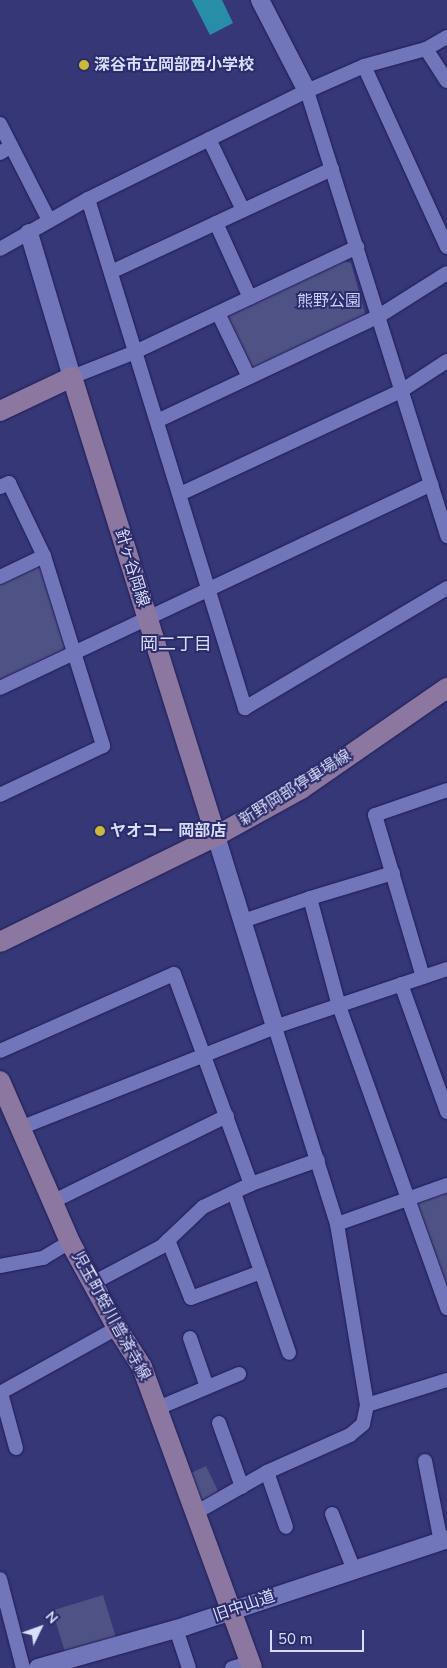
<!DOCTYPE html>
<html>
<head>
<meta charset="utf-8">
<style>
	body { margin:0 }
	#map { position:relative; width:447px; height:1668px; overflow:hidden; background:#363776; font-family:"Nunito Sans","Noto Sans JP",sans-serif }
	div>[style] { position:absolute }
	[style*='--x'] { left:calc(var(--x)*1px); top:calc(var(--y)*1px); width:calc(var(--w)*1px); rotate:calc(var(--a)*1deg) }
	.green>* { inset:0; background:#4e5285; transform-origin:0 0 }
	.water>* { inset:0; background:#288ea8 }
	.roads { filter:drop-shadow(0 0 1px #1f1c58) drop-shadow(0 0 1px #1f1c58) }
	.minor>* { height:14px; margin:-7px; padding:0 7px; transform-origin:7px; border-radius:7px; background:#7176bb }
	.tertiary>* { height:18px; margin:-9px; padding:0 9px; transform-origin:9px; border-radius:9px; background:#7176bb }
	.secondary>* { height:20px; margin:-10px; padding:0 10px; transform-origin:10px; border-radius:10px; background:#8b779f }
	.dots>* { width:14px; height:14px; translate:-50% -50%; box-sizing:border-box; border:2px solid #2c2c6a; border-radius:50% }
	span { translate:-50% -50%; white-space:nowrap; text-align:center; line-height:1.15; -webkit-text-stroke:4px #2c2c6a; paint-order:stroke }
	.poi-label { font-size:16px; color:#dadefd; font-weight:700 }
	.left { translate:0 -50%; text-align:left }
	.park-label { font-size:16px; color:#cbd1fc }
	.street-label { font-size:16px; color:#dadefd }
	.neighbourhood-label { font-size:18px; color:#dadefc }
	.north { position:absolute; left:15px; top:1603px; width:50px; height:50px; -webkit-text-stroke:4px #2c2c6a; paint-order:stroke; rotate:48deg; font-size:14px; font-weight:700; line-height:20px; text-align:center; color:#dadefd }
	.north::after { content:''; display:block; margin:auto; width:18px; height:22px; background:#dadefd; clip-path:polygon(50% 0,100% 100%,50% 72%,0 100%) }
	.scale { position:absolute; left:270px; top:1630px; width:94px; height:22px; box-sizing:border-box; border:2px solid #dadefd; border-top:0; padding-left:6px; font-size:15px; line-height:18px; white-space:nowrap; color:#dadefd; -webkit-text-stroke:4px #2c2c6a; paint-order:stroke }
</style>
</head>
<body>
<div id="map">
	<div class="green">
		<div style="clip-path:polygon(343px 261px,351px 263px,366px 317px,252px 371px,226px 317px)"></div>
		<div style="clip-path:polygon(36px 566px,43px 568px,65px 644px,63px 650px,0 680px,0 583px)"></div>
		<div style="clip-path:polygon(447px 1191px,447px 1290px,415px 1201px)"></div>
		<div style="clip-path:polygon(206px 1466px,218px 1491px,199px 1503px,189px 1474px)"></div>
		<div style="left:103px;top:1595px;width:45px;height:53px;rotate:73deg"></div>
	</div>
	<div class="water">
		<div style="clip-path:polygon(192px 0,222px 0,233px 23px,210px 35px)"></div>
	</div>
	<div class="roads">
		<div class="minor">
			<div style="--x:426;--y:49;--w:38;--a:57"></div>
			<div style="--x:364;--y:66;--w:199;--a:65.4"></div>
			<div style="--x:307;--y:91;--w:467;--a:72.5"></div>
			<div style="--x:0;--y:124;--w:108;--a:63"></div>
			<div style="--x:209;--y:139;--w:79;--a:64.4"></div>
			<div style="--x:0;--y:153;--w:13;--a:-32"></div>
			<div style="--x:88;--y:199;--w:533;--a:72.86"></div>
			<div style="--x:245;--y:708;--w:235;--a:-30.7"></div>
			<div style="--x:216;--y:223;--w:82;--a:65.6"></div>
			<div style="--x:0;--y:249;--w:101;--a:-29.6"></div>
			<div style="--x:88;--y:199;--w:244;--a:-26.3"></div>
			<div style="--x:307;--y:91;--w:62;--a:-23.7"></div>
			<div style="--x:364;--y:66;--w:64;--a:-15.3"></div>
			<div style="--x:426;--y:49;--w:24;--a:-30"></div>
			<div style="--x:111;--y:272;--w:244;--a:-25"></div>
			<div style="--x:218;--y:313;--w:71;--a:64.2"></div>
			<div style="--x:72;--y:377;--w:68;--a:-21.6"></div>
			<div style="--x:135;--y:352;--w:246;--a:-25.3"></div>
			<div style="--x:157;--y:421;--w:246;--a:-25.3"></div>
			<div style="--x:379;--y:316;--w:80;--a:-32.3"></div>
			<div style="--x:0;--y:487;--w:10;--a:-24"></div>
			<div style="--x:9;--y:483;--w:81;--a:64.4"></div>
			<div style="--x:44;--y:556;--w:199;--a:72.7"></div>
			<div style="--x:103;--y:746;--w:114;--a:154.6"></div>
			<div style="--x:180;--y:494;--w:244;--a:-25"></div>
			<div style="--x:401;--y:391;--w:55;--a:-33.1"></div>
			<div style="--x:0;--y:577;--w:49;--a:-25.5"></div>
			<div style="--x:0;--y:688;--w:477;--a:-25.3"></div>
			<div style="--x:393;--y:873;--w:87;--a:163.2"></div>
			<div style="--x:310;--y:898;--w:112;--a:75"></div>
			<div style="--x:339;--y:1006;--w:321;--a:70.3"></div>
			<div style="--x:243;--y:921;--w:71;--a:-18.9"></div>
			<div style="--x:423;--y:977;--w:169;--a:-106.5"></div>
			<div style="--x:375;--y:815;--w:76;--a:-19.1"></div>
			<div style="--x:401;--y:984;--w:136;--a:70.2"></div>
			<div style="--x:0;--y:1051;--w:190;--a:-23.9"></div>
			<div style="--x:174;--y:974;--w:224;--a:69.9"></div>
			<div style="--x:20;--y:1128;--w:274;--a:-21.6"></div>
			<div style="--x:275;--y:1027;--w:182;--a:-18.6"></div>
			<div style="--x:234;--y:1193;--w:169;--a:71"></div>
			<div style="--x:52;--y:1202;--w:195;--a:-26.2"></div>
			<div style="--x:337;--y:1224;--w:117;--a:-19.5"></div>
			<div style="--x:168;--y:1240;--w:62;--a:68.4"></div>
			<div style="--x:191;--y:1298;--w:75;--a:-20.4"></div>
			<div style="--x:0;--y:1266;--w:44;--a:-10.5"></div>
			<div style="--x:43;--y:1258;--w:31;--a:-31"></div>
			<div style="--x:91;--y:1284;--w:79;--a:-27.9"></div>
			<div style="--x:161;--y:1247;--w:58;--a:-43.6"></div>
			<div style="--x:203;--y:1207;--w:53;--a:-25.6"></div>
			<div style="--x:251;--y:1184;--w:71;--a:-19.7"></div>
			<div style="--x:190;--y:1338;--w:52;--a:70.9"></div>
			<div style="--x:0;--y:1393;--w:134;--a:-29.1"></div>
			<div style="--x:1;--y:1393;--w:57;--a:74.7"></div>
			<div style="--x:367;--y:1405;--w:84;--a:-17.4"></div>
			<div style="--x:158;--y:1408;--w:88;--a:-22.8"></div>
			<div style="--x:219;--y:1423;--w:68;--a:70.2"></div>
			<div style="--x:425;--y:1461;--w:83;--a:78.8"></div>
			<div style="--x:267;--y:1472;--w:58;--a:70.9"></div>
			<div style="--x:197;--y:1512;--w:81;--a:-29.7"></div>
			<div style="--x:267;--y:1472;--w:91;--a:-24"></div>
			<div style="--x:350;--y:1435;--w:17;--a:-40"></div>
			<div style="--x:363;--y:1424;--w:19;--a:-78"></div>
			<div style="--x:367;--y:1405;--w:183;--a:-99.4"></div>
			<div style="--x:337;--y:1224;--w:207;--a:-107.5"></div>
			<div style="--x:332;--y:1514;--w:60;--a:68.6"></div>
			<div style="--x:0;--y:1579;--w:92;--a:75.5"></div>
			<div style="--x:176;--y:1629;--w:41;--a:71.6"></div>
			<div style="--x:232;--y:1668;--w:19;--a:-16"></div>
		</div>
		<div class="tertiary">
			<div style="--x:260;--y:0;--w:102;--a:62.7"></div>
			<div style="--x:29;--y:233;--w:150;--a:73.4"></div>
			<div style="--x:216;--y:836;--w:200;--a:72.8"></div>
			<div style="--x:38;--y:1668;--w:154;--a:-15.8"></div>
			<div style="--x:186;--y:1626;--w:275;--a:-18.4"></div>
		</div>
		<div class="secondary">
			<div style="--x:0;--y:411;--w:80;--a:-25.3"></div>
			<div style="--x:72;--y:377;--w:481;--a:72.6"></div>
			<div style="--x:0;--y:942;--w:241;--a:-26.1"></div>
			<div style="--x:216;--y:836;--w:97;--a:-28.9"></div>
			<div style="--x:301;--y:789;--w:178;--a:-34.7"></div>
			<div style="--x:0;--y:1081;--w:176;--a:66.5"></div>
			<div style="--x:70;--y:1242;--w:98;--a:61.3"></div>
			<div style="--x:117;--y:1328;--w:46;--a:57.3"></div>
			<div style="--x:142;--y:1367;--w:320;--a:69.9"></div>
		</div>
	</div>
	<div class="dots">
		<div style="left:84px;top:65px;background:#cfb837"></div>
		<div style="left:100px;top:831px;background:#cfb837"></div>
	</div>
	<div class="poi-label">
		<span class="left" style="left:94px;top:65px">深谷市立岡部西小学校</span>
		<span class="left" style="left:110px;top:831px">ヤオコー 岡部店</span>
	</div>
	<div class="park-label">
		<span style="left:329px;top:301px">熊野公園</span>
	</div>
	<div class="street-label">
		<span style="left:132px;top:568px;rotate:73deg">針ヶ谷岡線</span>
		<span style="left:295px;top:788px;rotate:-32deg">新野岡部停車場線</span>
		<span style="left:111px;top:1316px;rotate:61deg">児玉町蛭川普済寺線</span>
		<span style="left:244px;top:1606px;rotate:-19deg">旧中山道</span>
	</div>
	<div class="neighbourhood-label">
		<span style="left:176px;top:644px">岡二丁目</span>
	</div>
	<div class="north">N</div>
	<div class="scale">50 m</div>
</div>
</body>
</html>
